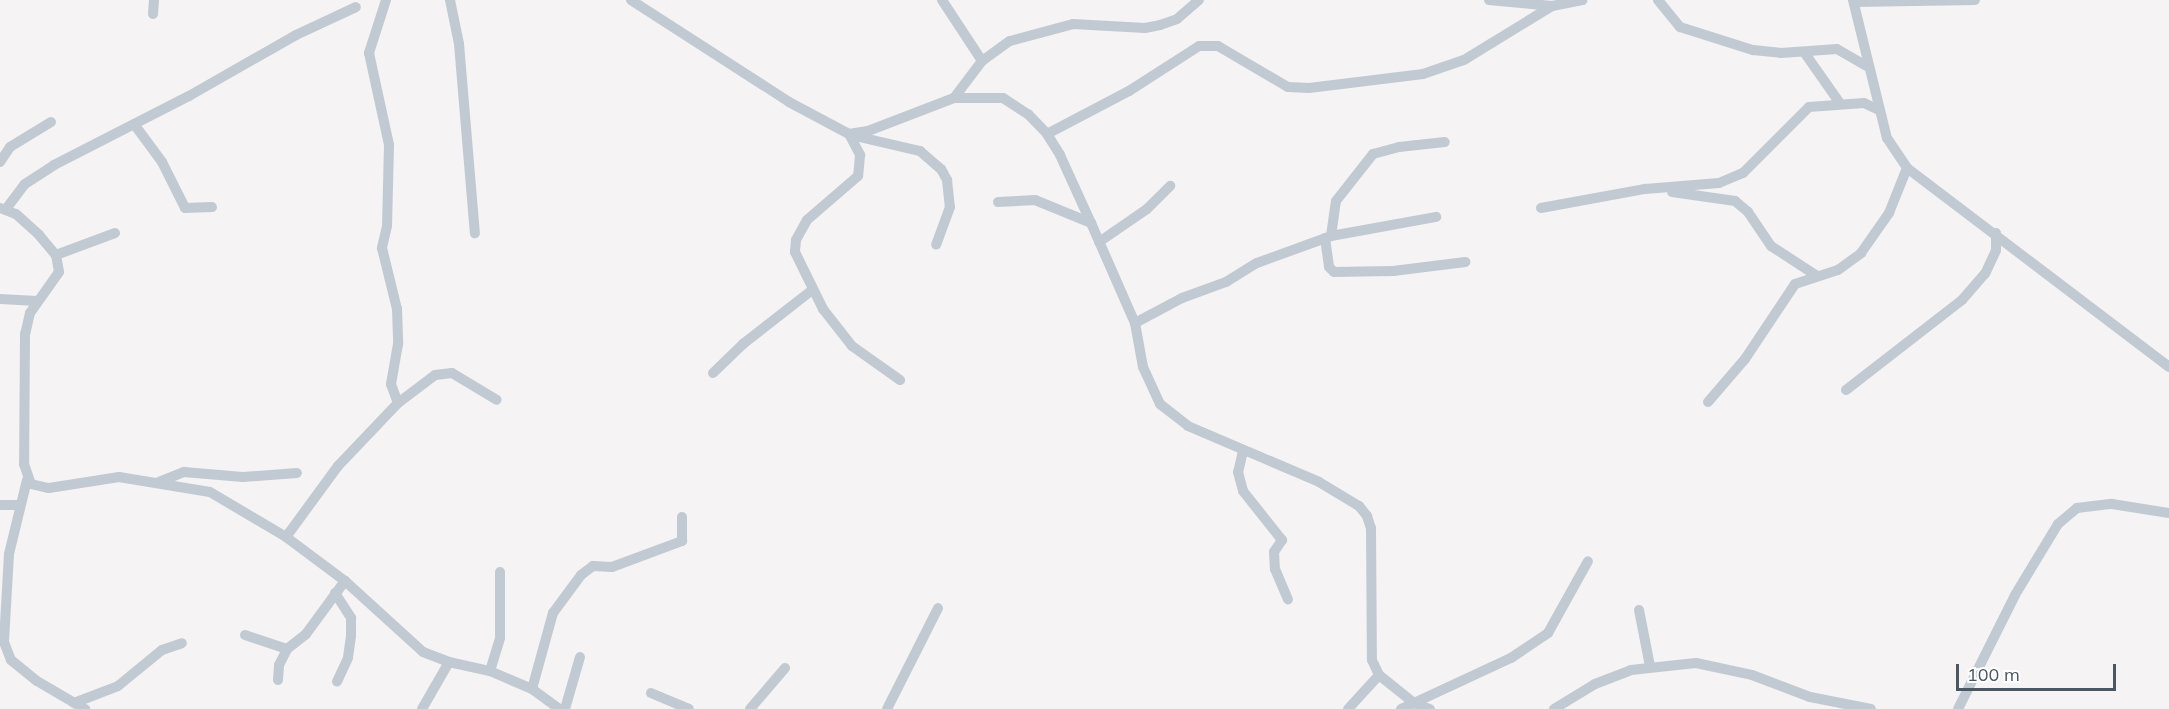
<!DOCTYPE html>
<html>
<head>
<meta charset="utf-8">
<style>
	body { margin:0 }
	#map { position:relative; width:2169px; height:709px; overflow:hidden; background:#f5f3f3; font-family:Mulish,sans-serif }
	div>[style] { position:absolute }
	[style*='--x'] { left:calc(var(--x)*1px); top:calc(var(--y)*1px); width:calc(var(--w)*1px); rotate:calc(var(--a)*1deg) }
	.minor>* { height:10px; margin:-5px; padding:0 5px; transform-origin:5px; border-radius:5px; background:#c1cad2 }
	span { translate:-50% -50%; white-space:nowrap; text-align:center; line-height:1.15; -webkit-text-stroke:5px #fff; paint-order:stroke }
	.scale { position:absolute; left:1956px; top:664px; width:160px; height:27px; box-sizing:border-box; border:3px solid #4a5661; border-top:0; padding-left:8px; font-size:18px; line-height:21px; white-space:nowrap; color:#4a5661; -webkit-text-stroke:4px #fff; paint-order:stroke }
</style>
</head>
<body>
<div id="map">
	<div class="minor">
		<div style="--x:386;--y:0;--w:56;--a:107.8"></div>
		<div style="--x:369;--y:53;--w:94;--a:77.7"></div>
		<div style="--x:389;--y:145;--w:81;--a:91.4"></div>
		<div style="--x:387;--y:226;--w:23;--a:103"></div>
		<div style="--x:382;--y:248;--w:63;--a:76.2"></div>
		<div style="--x:397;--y:309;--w:35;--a:88"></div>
		<div style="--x:398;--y:344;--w:41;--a:99.9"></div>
		<div style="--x:391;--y:384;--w:20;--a:70"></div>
		<div style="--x:450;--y:0;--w:45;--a:78.4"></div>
		<div style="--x:459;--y:44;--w:190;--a:85.2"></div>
		<div style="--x:631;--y:0;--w:188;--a:32.8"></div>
		<div style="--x:789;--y:102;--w:68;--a:28.1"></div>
		<div style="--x:849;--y:134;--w:19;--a:-9"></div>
		<div style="--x:868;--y:131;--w:92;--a:-21"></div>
		<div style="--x:954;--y:98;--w:49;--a:0"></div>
		<div style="--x:1003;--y:98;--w:30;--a:33"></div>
		<div style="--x:1028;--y:114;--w:28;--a:46"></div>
		<div style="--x:1047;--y:134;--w:25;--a:58"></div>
		<div style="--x:1060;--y:155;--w:75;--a:65.5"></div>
		<div style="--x:1091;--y:223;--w:109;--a:66.3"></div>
		<div style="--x:1135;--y:323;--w:45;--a:79.7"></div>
		<div style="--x:1143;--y:367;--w:41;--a:65.3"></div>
		<div style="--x:1160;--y:404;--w:36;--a:38"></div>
		<div style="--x:1188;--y:426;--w:142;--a:23.1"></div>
		<div style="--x:1319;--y:482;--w:47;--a:31"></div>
		<div style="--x:1359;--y:506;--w:13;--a:51"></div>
		<div style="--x:1367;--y:516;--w:13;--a:72"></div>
		<div style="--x:1371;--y:528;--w:132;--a:89.6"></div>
		<div style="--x:1372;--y:660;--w:17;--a:65"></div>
		<div style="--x:1379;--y:675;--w:45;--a:38.7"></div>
		<div style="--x:1414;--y:703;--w:17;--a:21"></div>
		<div style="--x:942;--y:0;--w:73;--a:56.7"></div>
		<div style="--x:1489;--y:0;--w:63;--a:5.4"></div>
		<div style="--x:1552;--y:6;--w:31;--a:-11"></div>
		<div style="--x:1658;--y:0;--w:35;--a:51"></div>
		<div style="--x:1680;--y:27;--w:77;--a:17.5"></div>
		<div style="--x:1753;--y:50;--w:28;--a:6"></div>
		<div style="--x:1781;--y:53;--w:56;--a:-4.1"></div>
		<div style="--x:1837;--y:49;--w:34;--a:30"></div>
		<div style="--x:1853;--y:0;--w:142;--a:76.2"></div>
		<div style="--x:1887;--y:138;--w:36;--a:56"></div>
		<div style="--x:1907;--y:168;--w:329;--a:37.2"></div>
		<div style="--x:1854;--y:2;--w:121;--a:-0.9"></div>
		<div style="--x:153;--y:14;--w:14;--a:-86"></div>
		<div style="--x:1804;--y:52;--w:61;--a:55"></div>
		<div style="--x:954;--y:98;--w:46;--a:-52.9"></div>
		<div style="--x:982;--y:61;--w:34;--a:-36"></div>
		<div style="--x:1010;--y:41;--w:65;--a:-15.1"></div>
		<div style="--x:1073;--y:24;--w:72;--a:3.2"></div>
		<div style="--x:1145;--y:28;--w:15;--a:-11"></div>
		<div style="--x:1160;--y:25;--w:18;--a:-19"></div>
		<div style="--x:1177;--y:19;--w:29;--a:-41"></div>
		<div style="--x:134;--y:124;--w:47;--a:53.6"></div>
		<div style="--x:162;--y:162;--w:51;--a:63.4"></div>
		<div style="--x:185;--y:208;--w:27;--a:-2"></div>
		<div style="--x:849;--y:134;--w:24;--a:62"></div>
		<div style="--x:860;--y:155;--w:21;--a:95"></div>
		<div style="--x:858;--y:176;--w:67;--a:139.2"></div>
		<div style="--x:807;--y:220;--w:23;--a:119"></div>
		<div style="--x:796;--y:240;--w:12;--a:95"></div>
		<div style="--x:795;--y:252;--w:64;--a:63.8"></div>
		<div style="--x:823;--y:309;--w:47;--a:51.9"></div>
		<div style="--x:852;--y:346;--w:59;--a:35.3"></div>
		<div style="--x:1047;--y:134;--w:93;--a:-27.7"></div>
		<div style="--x:1129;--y:91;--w:83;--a:-32.7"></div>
		<div style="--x:1199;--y:46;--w:19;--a:0"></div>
		<div style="--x:1218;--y:46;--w:81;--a:30.4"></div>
		<div style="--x:1288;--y:87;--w:21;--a:3"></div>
		<div style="--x:1309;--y:88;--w:115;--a:-7"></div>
		<div style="--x:1423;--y:74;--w:43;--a:-18.9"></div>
		<div style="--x:1464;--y:60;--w:103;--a:-31.5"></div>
		<div style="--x:855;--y:136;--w:67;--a:13"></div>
		<div style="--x:920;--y:151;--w:28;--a:41"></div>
		<div style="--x:941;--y:169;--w:13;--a:61"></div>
		<div style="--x:947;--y:180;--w:27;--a:84"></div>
		<div style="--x:950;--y:207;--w:40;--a:110.2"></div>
		<div style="--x:0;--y:162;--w:18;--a:-56"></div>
		<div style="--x:10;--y:147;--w:48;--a:-31.4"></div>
		<div style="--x:1672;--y:192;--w:64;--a:8.1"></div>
		<div style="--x:1735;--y:201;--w:17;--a:40"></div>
		<div style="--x:1748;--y:212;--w:41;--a:55.9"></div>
		<div style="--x:1771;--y:246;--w:55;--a:33.1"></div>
		<div style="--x:998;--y:202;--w:37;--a:-3"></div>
		<div style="--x:1035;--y:200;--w:61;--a:22.3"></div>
		<div style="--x:0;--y:208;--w:17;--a:21"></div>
		<div style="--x:16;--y:214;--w:31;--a:42"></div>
		<div style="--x:39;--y:235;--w:26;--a:50"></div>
		<div style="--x:56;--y:255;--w:17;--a:80"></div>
		<div style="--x:59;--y:272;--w:50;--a:125.3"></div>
		<div style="--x:30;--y:313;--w:22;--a:103"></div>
		<div style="--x:25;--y:334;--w:130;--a:90.4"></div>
		<div style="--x:24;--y:464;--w:21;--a:71"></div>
		<div style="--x:31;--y:484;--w:18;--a:13"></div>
		<div style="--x:49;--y:488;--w:71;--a:-8.9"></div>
		<div style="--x:119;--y:477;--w:92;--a:9.4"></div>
		<div style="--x:210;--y:492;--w:88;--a:30.6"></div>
		<div style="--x:286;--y:537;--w:74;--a:36.7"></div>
		<div style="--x:345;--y:581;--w:105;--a:42.3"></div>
		<div style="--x:423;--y:652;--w:28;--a:21"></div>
		<div style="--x:449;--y:662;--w:42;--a:12.4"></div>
		<div style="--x:490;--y:671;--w:46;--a:23.2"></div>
		<div style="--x:532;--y:689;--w:34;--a:36"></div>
		<div style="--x:1541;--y:208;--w:106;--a:-10.4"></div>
		<div style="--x:1645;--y:189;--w:74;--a:-4.6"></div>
		<div style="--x:1719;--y:183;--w:26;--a:-23"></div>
		<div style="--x:1743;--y:173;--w:93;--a:-45"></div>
		<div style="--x:1809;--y:107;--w:55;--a:-4.2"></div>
		<div style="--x:1864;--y:103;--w:17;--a:25"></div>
		<div style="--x:6;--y:209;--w:31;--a:-53"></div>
		<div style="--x:25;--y:184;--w:35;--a:-33"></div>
		<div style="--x:54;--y:165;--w:152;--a:-27.1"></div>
		<div style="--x:189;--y:96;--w:123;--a:-29.7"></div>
		<div style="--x:296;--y:35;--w:66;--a:-25"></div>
		<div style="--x:1331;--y:236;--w:35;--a:-82"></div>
		<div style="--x:1336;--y:201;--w:60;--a:-51.8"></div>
		<div style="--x:1373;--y:154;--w:27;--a:-15"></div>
		<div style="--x:1399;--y:147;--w:46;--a:-6.2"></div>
		<div style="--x:1325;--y:238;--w:29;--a:82"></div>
		<div style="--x:1329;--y:267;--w:7;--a:45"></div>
		<div style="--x:1334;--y:272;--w:59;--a:-1"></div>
		<div style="--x:1393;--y:271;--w:73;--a:-7.1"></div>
		<div style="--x:1099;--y:242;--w:58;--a:-34.5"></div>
		<div style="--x:1147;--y:209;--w:33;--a:-45"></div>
		<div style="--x:56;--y:255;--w:63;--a:-20.4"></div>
		<div style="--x:0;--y:299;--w:37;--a:3"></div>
		<div style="--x:1135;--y:323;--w:53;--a:-28"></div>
		<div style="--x:1182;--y:298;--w:47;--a:-20"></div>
		<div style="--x:1226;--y:282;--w:36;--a:-32"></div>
		<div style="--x:1257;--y:263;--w:79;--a:-20"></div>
		<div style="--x:1331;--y:236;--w:107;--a:-10.3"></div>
		<div style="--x:713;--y:373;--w:42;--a:-44"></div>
		<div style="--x:743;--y:344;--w:88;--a:-38"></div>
		<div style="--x:1846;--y:390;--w:147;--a:-37.8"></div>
		<div style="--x:1962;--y:300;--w:35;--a:-49"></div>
		<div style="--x:1985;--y:274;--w:26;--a:-65"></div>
		<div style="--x:1996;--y:250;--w:17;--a:-90"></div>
		<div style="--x:1708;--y:402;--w:57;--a:-49.3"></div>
		<div style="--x:1745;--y:359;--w:90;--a:-56.3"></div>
		<div style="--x:1795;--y:284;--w:45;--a:-18"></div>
		<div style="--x:1838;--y:270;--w:29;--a:-36"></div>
		<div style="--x:1861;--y:253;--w:49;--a:-55"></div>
		<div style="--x:1889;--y:213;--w:48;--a:-68.2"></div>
		<div style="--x:1243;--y:451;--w:22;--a:103"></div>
		<div style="--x:1238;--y:472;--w:20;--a:75"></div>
		<div style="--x:1243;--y:491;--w:63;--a:51.5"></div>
		<div style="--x:1282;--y:540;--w:14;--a:124"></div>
		<div style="--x:1274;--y:552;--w:17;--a:87"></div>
		<div style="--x:1275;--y:569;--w:33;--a:67"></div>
		<div style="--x:27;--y:480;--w:76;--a:103.7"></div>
		<div style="--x:9;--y:554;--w:88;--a:93.3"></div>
		<div style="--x:4;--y:642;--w:19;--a:69"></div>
		<div style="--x:11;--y:660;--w:33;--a:39"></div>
		<div style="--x:37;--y:681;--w:56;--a:30.3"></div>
		<div style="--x:159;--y:482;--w:27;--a:-22"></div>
		<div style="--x:184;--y:472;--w:59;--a:4.8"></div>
		<div style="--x:243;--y:477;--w:54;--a:-4.2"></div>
		<div style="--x:0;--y:505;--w:19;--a:0"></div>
		<div style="--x:286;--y:537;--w:88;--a:-53.8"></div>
		<div style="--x:338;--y:466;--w:87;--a:-46.4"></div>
		<div style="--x:398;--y:403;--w:46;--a:-37.1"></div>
		<div style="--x:435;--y:375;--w:17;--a:-7"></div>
		<div style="--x:452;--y:373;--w:52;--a:31"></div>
		<div style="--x:335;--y:593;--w:30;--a:57"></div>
		<div style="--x:351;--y:618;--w:18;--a:90"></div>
		<div style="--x:351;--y:636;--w:22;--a:98"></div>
		<div style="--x:348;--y:658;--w:26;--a:115"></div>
		<div style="--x:1639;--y:610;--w:57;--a:78.9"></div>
		<div style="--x:245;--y:635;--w:44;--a:18.4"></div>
		<div style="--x:490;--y:671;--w:34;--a:-73"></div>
		<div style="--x:500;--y:638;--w:66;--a:-90"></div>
		<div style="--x:278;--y:680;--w:15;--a:-86"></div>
		<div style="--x:279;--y:665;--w:18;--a:-63"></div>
		<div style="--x:287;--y:649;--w:24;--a:-38"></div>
		<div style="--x:306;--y:634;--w:66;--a:-53.7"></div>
		<div style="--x:532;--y:689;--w:79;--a:-74.6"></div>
		<div style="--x:553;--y:613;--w:47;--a:-53.6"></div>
		<div style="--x:581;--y:575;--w:15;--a:-37"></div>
		<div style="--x:593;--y:566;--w:19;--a:3"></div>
		<div style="--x:612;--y:567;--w:75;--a:-20.4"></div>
		<div style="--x:682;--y:541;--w:24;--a:-90"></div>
		<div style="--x:651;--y:693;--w:41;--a:22.8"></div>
		<div style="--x:74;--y:703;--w:47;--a:-21.1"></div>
		<div style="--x:118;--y:686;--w:57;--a:-39.3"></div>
		<div style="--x:162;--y:650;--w:21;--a:-19"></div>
		<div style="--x:422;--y:709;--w:54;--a:-60.1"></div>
		<div style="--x:565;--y:709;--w:54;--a:-73.9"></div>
		<div style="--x:750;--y:709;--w:54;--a:-49.5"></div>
		<div style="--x:887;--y:709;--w:113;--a:-63.2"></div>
		<div style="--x:1348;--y:709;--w:46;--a:-47.6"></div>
		<div style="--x:1401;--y:709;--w:121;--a:-24.9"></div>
		<div style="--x:1511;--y:658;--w:45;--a:-34"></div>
		<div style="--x:1548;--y:633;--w:82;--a:-60.9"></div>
		<div style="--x:1554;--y:709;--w:48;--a:-31.4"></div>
		<div style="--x:1595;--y:684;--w:39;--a:-21"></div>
		<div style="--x:1631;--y:670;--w:65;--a:-6.1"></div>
		<div style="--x:1696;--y:663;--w:57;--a:12.1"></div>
		<div style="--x:1752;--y:675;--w:62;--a:20.8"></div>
		<div style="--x:1810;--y:697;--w:62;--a:11.1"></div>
		<div style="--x:1958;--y:709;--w:127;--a:-63.4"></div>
		<div style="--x:2015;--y:595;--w:83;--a:-58.8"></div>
		<div style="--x:2058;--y:524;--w:25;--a:-40"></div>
		<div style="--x:2077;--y:508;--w:35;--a:-7"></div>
		<div style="--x:2112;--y:504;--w:58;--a:9"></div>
	</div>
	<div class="scale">100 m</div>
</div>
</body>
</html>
